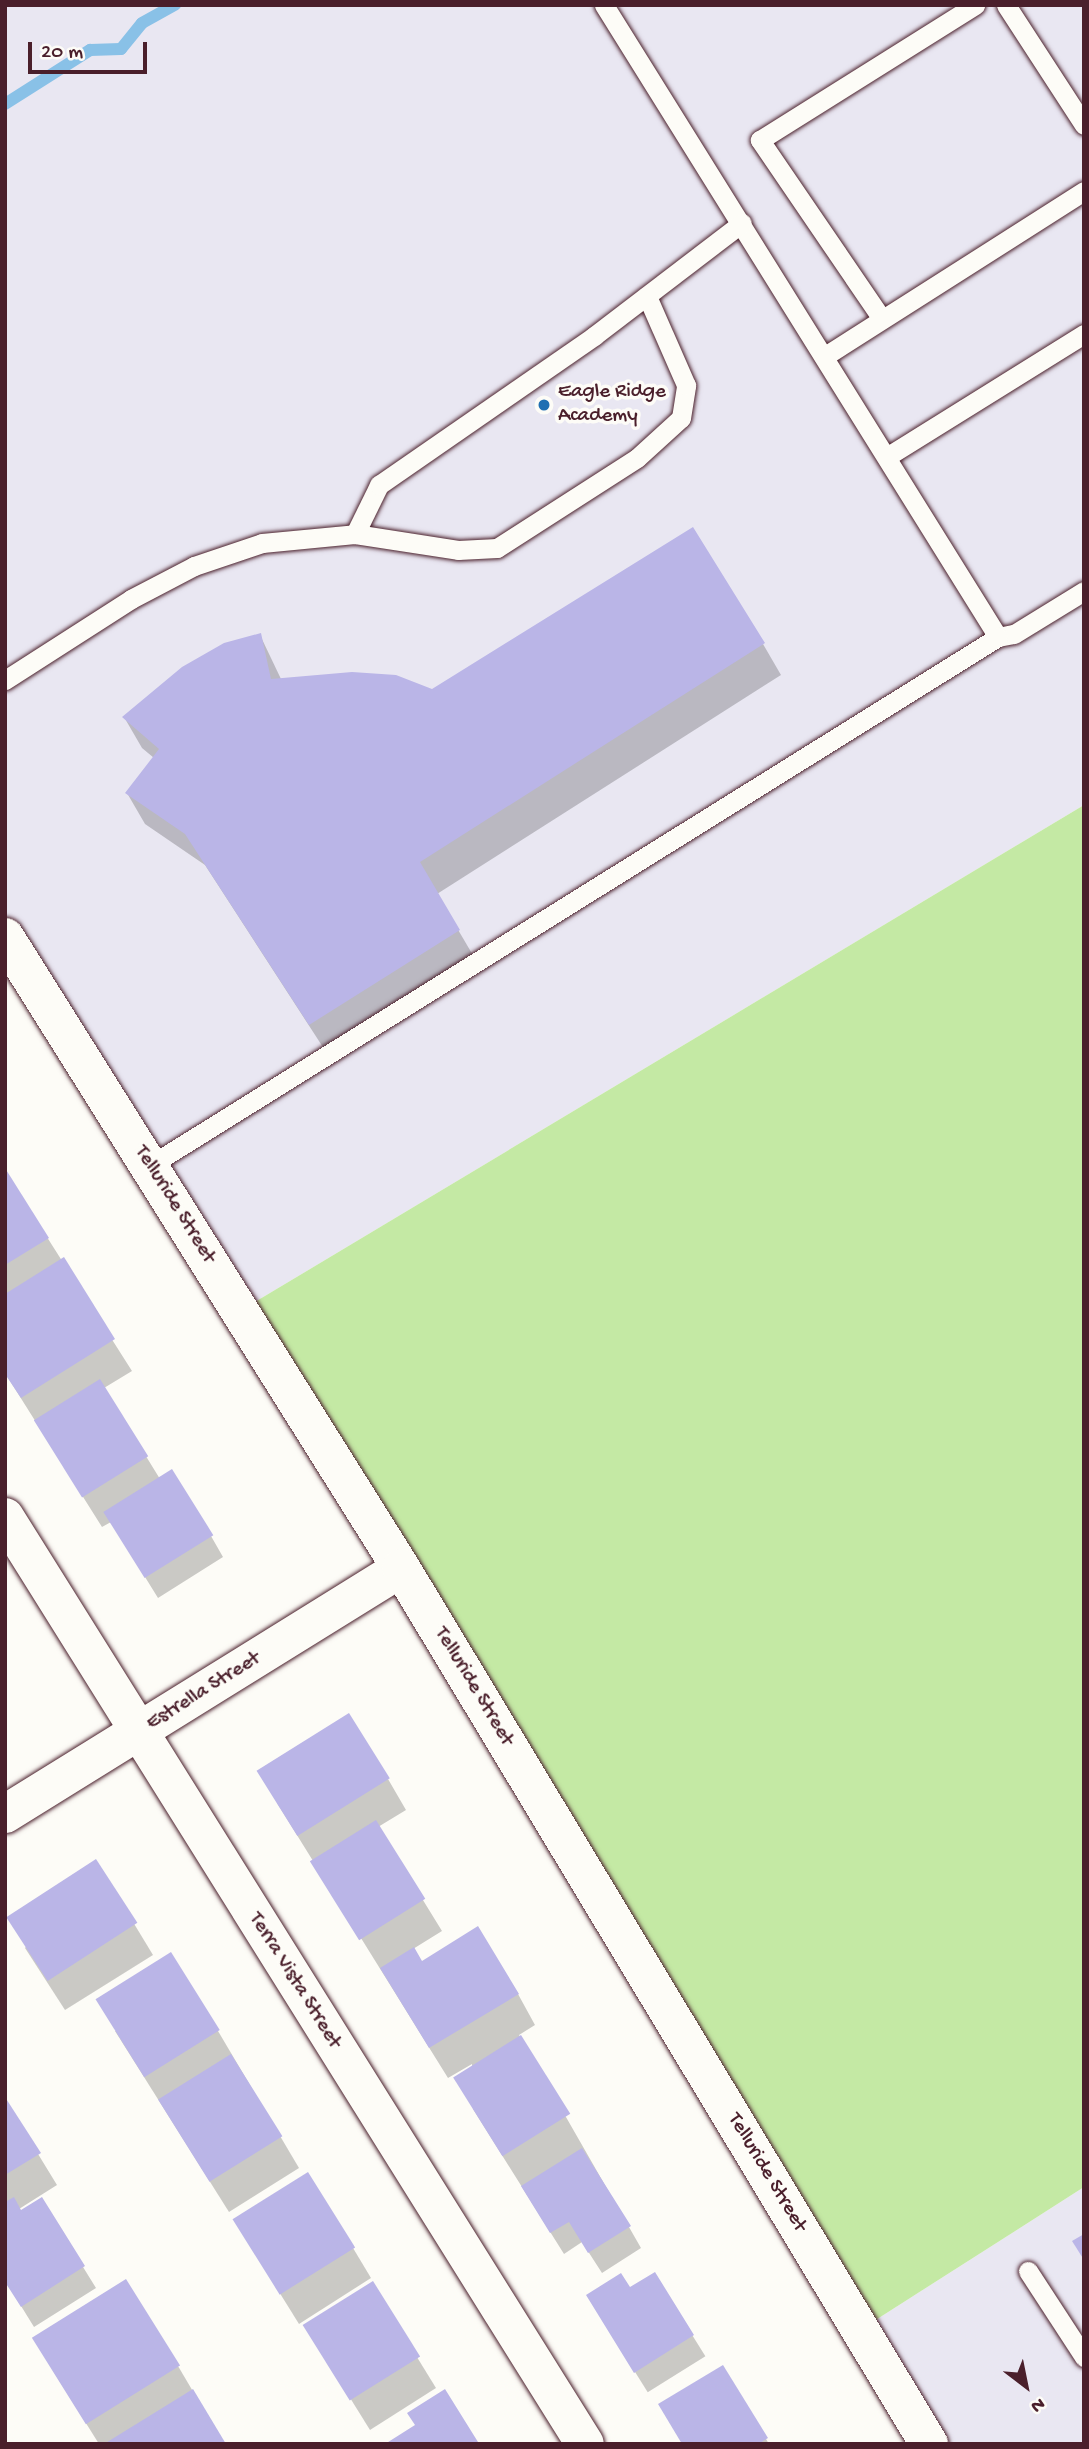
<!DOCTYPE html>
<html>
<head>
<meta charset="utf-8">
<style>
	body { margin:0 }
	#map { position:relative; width:1089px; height:2449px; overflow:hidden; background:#fdfcf7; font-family:"Gochi Hand",sans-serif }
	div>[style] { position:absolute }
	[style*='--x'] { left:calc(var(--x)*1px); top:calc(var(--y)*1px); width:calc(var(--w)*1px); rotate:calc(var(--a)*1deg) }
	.built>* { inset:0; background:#e9e7f2 }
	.green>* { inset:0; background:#c4e9a4 }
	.shadow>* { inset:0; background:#0003; transform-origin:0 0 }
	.stream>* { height:12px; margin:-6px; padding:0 6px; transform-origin:6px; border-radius:6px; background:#89c1e7 }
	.building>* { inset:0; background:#bab5e7; transform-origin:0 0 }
	.roads { filter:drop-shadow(0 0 2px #4a1f2b) drop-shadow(0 0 2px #4a1f2b) }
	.lane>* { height:19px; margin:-9.5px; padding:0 9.5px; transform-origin:9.5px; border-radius:9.5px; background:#fdfcf7 }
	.street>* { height:38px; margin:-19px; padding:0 19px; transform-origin:19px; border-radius:19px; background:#fdfcf7 }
	.secondary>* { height:38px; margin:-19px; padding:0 19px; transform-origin:19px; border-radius:19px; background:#fdfcf7 }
	.dots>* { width:19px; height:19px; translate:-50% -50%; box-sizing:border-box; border:4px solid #fdfcf7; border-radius:50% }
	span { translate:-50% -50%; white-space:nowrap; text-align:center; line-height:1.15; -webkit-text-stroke:7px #fdfcf7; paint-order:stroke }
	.poi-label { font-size:21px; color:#4a1f2b }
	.left { translate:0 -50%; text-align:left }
	.street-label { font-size:21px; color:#4a1f2b }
	.frame { position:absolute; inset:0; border:7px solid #4a1f2b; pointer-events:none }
	.north { position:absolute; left:991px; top:2351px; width:70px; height:70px; -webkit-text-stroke:5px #fdfcf7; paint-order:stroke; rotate:148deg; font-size:19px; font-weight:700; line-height:28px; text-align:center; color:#4a1f2b }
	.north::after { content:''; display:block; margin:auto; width:24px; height:32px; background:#4a1f2b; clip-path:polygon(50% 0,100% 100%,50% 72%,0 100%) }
	.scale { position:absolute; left:28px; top:42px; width:119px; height:32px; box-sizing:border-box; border:4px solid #4a1f2b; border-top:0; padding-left:9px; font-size:21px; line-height:24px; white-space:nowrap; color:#4a1f2b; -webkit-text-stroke:5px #fdfcf7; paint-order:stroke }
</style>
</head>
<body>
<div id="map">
	<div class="built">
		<div style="clip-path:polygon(5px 5px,1084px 5px,1084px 805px,240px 1311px,5px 937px)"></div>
		<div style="clip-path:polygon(1084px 2187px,1084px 2444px,929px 2444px,860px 2330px)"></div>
	</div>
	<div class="green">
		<div style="clip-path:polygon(1084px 805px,1084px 2187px,860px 2330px,240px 1311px)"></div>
	</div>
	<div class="shadow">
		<div style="clip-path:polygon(260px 635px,281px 679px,432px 691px,763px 644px,781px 675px,437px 894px,477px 962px,328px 1055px,205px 865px,145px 824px,127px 793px,154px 758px,142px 748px,124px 717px)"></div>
		<div style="clip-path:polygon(5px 1171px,132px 1371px,104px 1388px,160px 1479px,211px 1536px,223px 1557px,158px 1598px,111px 1522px,102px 1527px,5px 1373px)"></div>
		<div style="clip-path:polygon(388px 1779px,406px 1810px,378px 1827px,442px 1931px,413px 1949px,422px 1963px,518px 1994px,535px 2025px,519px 2035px,641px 2248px,602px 2273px,582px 2242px,564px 2254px,473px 2109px,472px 2064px,448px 2078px,277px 1803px)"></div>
		<div style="clip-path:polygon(96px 1861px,153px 1955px,65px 2010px,25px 1948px)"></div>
		<div style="clip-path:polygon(115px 2031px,218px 2031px,299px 2168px,229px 2212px)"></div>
		<div style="clip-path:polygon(5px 2100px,57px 2185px,19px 2209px,21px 2212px,41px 2199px,96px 2288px,34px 2327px,5px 2280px)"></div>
		<div style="clip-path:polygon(353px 2248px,371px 2278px,299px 2324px,253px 2250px)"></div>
		<div style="left:654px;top:2274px;width:97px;height:68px;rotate:58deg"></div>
		<div style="clip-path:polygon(125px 2281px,178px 2366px,224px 2444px,99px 2444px,52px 2369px)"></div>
		<div style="clip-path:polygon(372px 2284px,436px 2388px,370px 2430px,324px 2356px)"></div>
		<div style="clip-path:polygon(723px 2367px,769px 2444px,684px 2444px)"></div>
		<div style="clip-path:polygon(444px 2391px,477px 2444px,388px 2444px,417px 2426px)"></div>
	</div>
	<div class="stream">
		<div style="--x:5;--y:104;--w:101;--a:-32.4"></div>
		<div style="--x:90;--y:50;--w:31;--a:-2"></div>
		<div style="--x:121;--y:49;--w:33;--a:-51"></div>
		<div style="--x:142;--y:23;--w:38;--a:-29"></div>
	</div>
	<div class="building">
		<div style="clip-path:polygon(693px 527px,765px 643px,420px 862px,460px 930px,309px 1025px,185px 834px,125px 793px,159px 749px,122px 717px,182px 667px,224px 643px,261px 633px,271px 679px,352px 672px,396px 675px,432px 689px)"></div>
		<div style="clip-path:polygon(5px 1168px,49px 1238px,5px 1265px)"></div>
		<div style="clip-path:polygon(64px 1257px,115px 1339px,21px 1398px,5px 1374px,5px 1294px)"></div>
		<div style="left:100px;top:1379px;width:91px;height:78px;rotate:58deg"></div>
		<div style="left:172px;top:1469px;width:78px;height:81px;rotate:58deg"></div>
		<div style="left:349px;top:1713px;width:77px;height:109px;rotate:58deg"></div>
		<div style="left:376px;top:1820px;width:93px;height:78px;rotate:58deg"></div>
		<div style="left:96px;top:1859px;width:76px;height:107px;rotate:57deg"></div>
		<div style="clip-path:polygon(478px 1926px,519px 1994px,429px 2048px,380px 1968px,414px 1947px,422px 1961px)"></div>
		<div style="left:171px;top:1952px;width:92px;height:89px;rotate:58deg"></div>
		<div style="left:521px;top:2035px;width:93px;height:80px;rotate:58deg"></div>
		<div style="left:231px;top:2054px;width:97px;height:86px;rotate:58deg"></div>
		<div style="clip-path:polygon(5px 2097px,41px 2153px,5px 2175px)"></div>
		<div style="clip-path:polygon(582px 2148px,631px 2226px,588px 2253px,569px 2222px,550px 2233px,521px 2186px)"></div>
		<div style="left:308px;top:2172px;width:89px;height:89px;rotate:58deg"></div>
		<div style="clip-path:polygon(14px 2197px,21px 2210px,42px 2197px,85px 2266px,21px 2307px,5px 2282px,5px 2202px)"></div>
		<div style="clip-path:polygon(1084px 2234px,1084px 2260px,1072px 2241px)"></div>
		<div style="clip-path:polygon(655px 2272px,694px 2335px,634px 2373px,586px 2295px,621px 2273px,630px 2287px)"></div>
		<div style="left:126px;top:2279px;width:102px;height:111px;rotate:58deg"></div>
		<div style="left:373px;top:2281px;width:89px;height:83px;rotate:58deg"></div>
		<div style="clip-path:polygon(723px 2365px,768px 2438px,758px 2444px,682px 2444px,658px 2404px)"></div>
		<div style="clip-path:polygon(193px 2389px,226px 2444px,104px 2444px)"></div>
		<div style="clip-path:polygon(445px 2389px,478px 2442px,385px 2444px,415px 2425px,407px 2413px)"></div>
	</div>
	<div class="roads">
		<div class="lane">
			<div style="--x:604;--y:5;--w:745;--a:58.06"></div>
			<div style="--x:998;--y:637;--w:16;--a:-11"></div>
			<div style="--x:1014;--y:634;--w:82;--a:-31.6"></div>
			<div style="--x:1006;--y:5;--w:143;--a:57"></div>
			<div style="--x:882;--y:319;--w:217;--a:-124.3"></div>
			<div style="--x:760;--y:140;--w:254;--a:-32.1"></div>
			<div style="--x:825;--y:356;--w:307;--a:-32.5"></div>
			<div style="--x:888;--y:456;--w:231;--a:-31.9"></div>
			<div style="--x:355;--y:534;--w:55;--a:-63.9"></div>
			<div style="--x:379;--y:485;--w:262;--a:-34.7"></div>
			<div style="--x:594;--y:336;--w:186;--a:-37.4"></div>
			<div style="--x:5;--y:680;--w:150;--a:-32.7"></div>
			<div style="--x:131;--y:599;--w:71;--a:-27.6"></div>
			<div style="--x:194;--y:566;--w:72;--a:-18.7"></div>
			<div style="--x:262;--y:543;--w:93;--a:-5.5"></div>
			<div style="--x:355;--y:534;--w:104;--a:8.8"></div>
			<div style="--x:458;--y:550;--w:39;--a:-3"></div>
			<div style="--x:497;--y:548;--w:166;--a:-32.7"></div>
			<div style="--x:637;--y:458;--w:59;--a:-42.3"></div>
			<div style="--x:681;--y:418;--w:33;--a:-81"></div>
			<div style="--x:686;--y:385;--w:97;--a:-113.7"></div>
			<div style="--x:149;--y:1166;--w:1000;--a:-31.93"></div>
			<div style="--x:1028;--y:2271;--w:103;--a:56.9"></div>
		</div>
		<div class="street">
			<div style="--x:5;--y:1517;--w:1093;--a:57.97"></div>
			<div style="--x:5;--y:1814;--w:466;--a:-31.8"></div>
		</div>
		<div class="secondary">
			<div style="--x:5;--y:937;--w:745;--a:57.89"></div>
			<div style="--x:401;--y:1568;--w:1023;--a:58.92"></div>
		</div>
	</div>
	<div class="dots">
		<div style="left:544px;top:405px;background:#1f6fb2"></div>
	</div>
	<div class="poi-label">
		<span class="left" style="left:558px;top:405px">Eagle Ridge<br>Academy</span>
	</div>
	<div class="street-label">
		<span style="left:174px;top:1205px;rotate:58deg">Telluride Street</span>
		<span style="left:473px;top:1687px;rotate:59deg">Telluride Street</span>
		<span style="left:204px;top:1692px;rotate:-32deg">Estrella Street</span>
		<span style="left:294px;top:1981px;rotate:58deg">Terra Vista Street</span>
		<span style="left:766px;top:2173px;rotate:59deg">Telluride Street</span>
	</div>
	<div class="frame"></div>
	<div class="north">N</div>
	<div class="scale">20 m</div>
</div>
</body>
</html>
